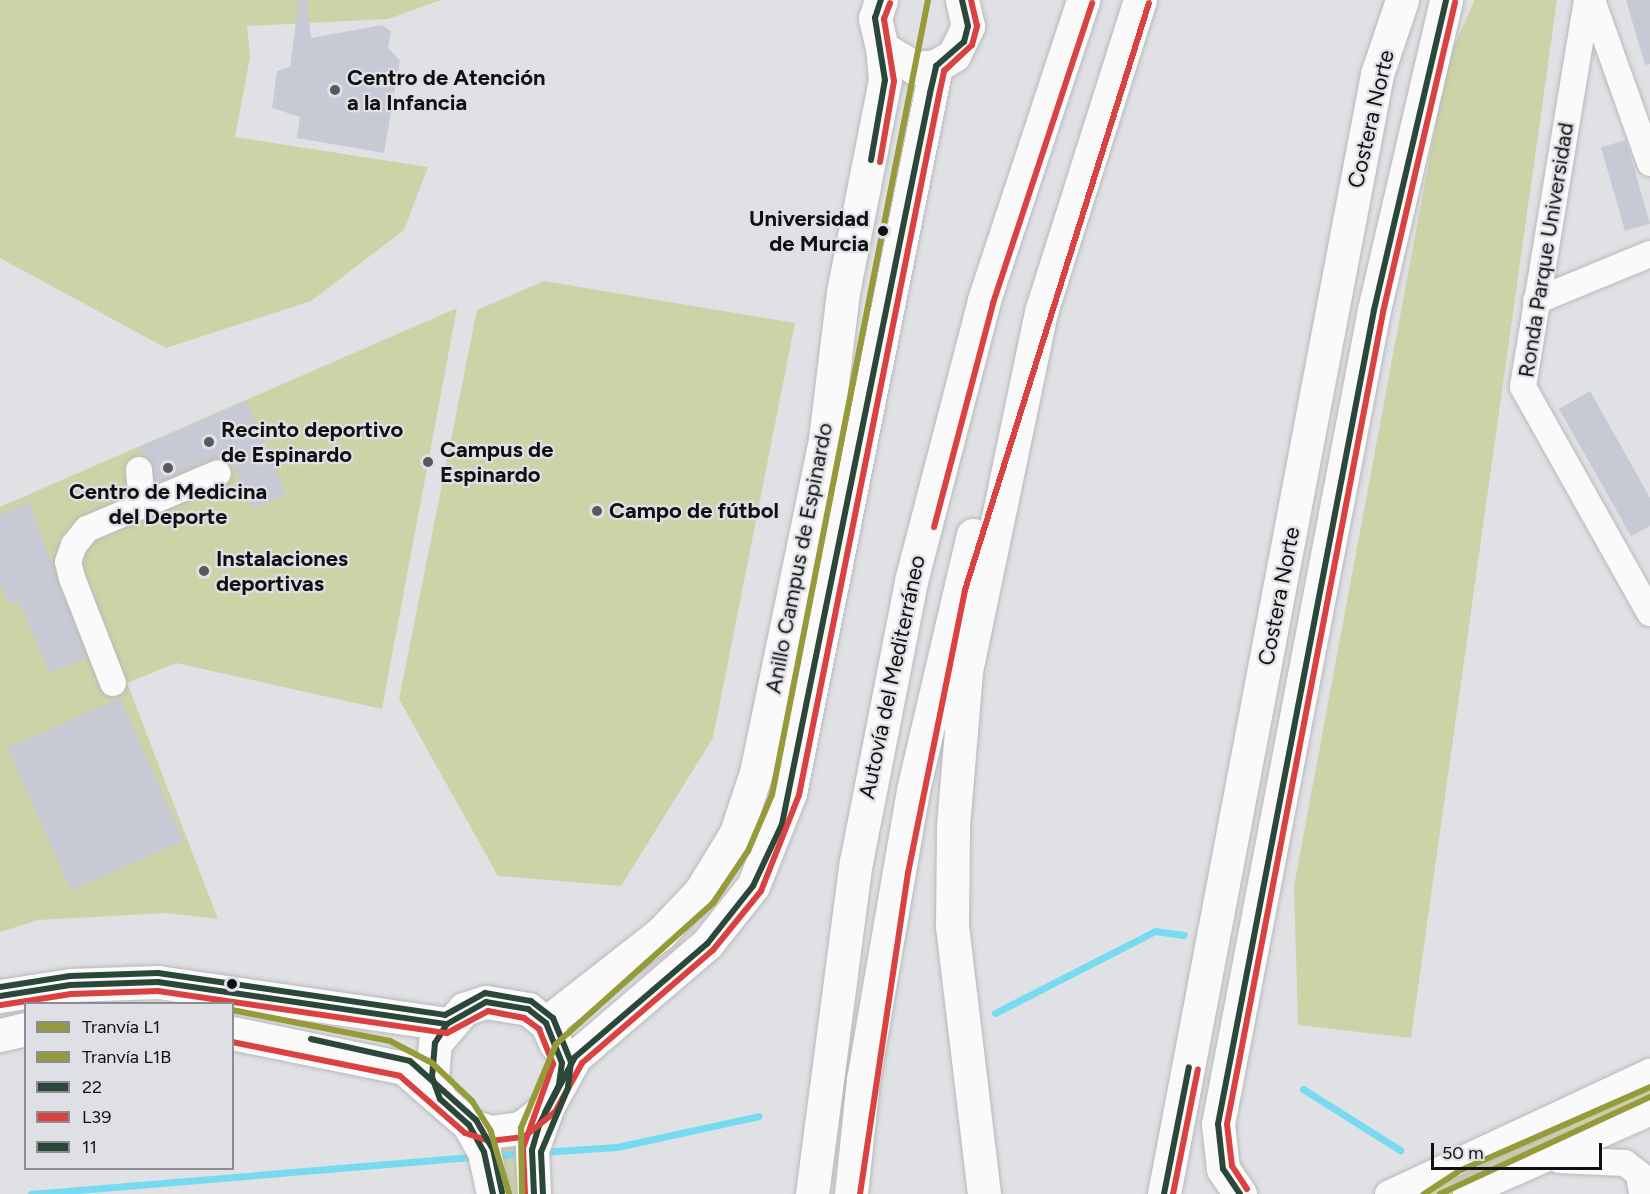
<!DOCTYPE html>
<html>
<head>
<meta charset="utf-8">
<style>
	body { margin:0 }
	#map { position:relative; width:1650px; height:1194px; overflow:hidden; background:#e0e1e4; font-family:Figtree,sans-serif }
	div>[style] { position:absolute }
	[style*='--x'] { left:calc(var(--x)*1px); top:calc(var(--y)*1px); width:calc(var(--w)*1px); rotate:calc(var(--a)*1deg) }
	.green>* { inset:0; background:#ccd3a6 }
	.stream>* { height:7px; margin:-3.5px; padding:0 3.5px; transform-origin:3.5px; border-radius:3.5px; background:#76dbf0 }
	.building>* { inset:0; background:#c7cad5; transform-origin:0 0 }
	.roads { filter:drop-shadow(0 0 2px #b9b9bc) drop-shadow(0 0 2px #b9b9bc) }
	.minor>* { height:26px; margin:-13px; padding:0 13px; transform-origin:13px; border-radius:13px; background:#fafafb }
	.major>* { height:33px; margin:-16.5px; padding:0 16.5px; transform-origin:16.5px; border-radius:16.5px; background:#fafafb }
	.highway>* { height:33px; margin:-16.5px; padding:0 16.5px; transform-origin:16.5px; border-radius:16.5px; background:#fafafb }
	.bus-1>* { height:6px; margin:-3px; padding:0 3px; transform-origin:3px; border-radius:3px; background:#2a4739 }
	.bus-2>* { height:6px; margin:-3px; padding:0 3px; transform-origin:3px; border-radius:3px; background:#da4241 }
	.bus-3>* { height:6px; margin:-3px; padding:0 3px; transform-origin:3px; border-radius:3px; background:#2a4739 }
	.tram-1>* { height:6px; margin:-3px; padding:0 3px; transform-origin:3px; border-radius:3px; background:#959b3b }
	.tram-2>* { height:6px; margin:-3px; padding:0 3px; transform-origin:3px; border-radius:3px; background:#959b3b }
	.dots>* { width:16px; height:16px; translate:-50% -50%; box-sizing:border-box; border:3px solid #dfe0e5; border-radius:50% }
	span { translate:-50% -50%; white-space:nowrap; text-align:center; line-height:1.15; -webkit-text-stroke:4.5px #dfe0e5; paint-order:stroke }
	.poi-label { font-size:22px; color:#101012; font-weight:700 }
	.left { translate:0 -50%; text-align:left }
	.street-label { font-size:22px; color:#101012 }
	.stop-label { font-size:22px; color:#101012; font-weight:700 }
	.right { translate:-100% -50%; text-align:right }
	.legend { position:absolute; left:24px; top:1002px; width:210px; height:168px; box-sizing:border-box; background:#dfe0e5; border:2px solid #8c8d91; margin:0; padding:8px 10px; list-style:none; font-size:18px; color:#101012 }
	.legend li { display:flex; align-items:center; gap:12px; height:30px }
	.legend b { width:30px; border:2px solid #8c8d91 }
	.scale { position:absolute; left:1431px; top:1143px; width:171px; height:27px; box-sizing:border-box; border:3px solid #101012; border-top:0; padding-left:8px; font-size:18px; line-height:21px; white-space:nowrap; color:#101012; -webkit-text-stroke:4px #dfe0e5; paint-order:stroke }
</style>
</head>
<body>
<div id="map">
	<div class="green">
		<div style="clip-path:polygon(0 0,441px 0,388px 19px,247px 26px,250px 57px,235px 137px,428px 167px,404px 230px,311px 301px,166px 348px,0 258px)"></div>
		<div style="clip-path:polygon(1475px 0,1557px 0,1411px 1038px,1298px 1025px,1294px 886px,1448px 59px)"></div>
		<div style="clip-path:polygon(544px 281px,795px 323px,713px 738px,621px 886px,498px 876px,399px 699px,477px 310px)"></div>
		<div style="clip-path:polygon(457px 308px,382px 709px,176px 663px,127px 683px,218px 919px,167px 913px,38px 920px,0 932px,0 507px)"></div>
		<div style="clip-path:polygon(1650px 1079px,1650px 1107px,1449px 1194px,1413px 1194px)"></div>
		<div style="clip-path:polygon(528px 1135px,527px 1194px,502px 1194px,487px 1139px)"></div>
	</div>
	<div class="stream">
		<div style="--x:995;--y:1013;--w:180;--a:-27.1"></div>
		<div style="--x:1155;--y:931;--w:29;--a:8"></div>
		<div style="--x:1303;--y:1089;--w:115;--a:32.2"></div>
		<div style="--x:541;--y:1152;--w:76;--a:-3.8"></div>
		<div style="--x:617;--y:1147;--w:145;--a:-12.3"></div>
		<div style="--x:494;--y:1156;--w:30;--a:-6"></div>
		<div style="--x:31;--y:1194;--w:447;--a:-4.8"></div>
	</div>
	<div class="building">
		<div style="clip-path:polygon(299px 0,307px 0,311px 38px,382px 25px,391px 31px,388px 48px,400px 60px,384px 153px,297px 138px,300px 117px,272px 108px,277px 71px,290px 67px)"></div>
		<div style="clip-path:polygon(1626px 0,1650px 0,1650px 64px,1645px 65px)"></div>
		<div style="left:1626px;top:140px;width:87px;height:26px;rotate:74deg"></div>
		<div style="clip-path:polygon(1590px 391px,1650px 498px,1650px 526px,1631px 536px,1559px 409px)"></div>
		<div style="clip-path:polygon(247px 401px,286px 495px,253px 509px,228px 451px,155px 484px,152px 462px,137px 448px)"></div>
		<div style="clip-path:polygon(29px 502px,87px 658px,49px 673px,19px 601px,9px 604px,0 584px,0 515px)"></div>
		<div style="left:120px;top:698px;width:156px;height:123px;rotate:66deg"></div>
	</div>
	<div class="roads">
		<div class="minor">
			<div style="--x:1587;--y:0;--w:392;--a:99.4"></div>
			<div style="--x:1523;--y:387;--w:259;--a:60.7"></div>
			<div style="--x:1592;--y:0;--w:173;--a:70.4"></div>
			<div style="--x:1536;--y:301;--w:123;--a:-22.4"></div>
			<div style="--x:139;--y:470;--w:35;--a:85"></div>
			<div style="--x:113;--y:683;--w:113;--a:-111.3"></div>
			<div style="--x:72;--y:578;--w:16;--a:-104"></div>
			<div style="--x:68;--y:562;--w:18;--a:-71"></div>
			<div style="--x:74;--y:545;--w:21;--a:-51"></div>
			<div style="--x:87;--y:529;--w:142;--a:-23.1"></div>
			<div style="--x:1559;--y:1160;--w:66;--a:2.6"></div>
			<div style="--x:1625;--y:1163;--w:18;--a:38"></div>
			<div style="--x:1639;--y:1174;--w:20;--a:81"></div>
			<div style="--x:1388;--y:1194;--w:289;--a:-25"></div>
			<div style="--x:1466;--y:1194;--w:201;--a:-23.8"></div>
		</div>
		<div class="major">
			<div style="--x:881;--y:0;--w:19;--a:108"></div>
			<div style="--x:875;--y:18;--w:31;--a:77"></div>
			<div style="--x:882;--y:48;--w:39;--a:31"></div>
			<div style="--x:915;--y:68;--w:21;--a:-5"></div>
			<div style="--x:936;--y:66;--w:21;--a:-31"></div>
			<div style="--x:954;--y:55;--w:32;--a:-64"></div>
			<div style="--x:968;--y:26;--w:27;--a:-103"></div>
			<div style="--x:0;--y:996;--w:71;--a:-8.9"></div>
			<div style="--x:70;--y:985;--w:88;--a:-2"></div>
			<div style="--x:158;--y:982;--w:292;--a:8.3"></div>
			<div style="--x:546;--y:1023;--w:146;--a:-38"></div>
			<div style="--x:661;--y:933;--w:57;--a:-46.4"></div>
			<div style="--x:700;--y:892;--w:69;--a:-58.6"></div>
			<div style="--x:736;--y:833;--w:63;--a:-71.6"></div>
			<div style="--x:756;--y:773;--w:341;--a:-78.3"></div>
			<div style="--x:825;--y:439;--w:148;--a:-83"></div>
			<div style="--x:843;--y:292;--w:216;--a:-78.8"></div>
			<div style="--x:885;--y:80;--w:32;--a:-95"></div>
			<div style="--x:232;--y:1033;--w:176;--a:11.5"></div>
			<div style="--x:404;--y:1068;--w:86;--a:41.2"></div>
			<div style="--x:469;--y:1125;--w:23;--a:18"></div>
			<div style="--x:491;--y:1132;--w:30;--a:-8"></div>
			<div style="--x:521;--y:1128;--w:35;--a:-39"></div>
			<div style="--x:548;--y:1106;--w:56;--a:-61.1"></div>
			<div style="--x:575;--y:1057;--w:174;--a:-40.6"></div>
			<div style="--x:707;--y:944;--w:74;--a:-51.6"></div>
			<div style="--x:753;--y:886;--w:100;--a:-68.3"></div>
			<div style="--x:790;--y:793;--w:742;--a:-78.64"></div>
			<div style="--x:0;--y:1035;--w:27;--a:-13"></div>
			<div style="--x:440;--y:1099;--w:23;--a:-110"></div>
			<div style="--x:432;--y:1077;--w:34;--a:-85"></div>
			<div style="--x:435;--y:1043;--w:45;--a:-49.5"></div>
			<div style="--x:464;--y:1009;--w:23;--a:-18"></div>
			<div style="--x:486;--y:1002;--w:43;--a:9.5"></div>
			<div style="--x:528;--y:1009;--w:23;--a:38"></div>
			<div style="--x:546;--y:1023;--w:23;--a:65"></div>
			<div style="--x:469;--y:1125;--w:31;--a:61"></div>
			<div style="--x:484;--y:1152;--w:43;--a:77.9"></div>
			<div style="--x:534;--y:1194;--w:44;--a:-92.6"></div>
			<div style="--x:532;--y:1150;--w:47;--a:-70"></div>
			<div style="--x:1164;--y:1194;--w:1140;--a:-79.23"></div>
			<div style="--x:1377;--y:74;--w:78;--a:-71.3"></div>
			<div style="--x:1240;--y:1194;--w:30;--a:-124"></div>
			<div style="--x:1223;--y:1169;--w:45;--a:-96.3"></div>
			<div style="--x:1218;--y:1124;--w:829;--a:-79.15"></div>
			<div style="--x:1374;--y:310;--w:318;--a:-76.9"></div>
		</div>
		<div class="highway">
			<div style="--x:812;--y:1194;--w:335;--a:-82.5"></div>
			<div style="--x:856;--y:862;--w:286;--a:-78.9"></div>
			<div style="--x:911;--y:581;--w:290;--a:-75.4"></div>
			<div style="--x:984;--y:300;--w:316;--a:-71.7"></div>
			<div style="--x:851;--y:1194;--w:115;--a:-84"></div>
			<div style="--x:863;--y:1080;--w:294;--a:-80.2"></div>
			<div style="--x:913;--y:790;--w:262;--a:-76.8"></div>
			<div style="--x:984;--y:1194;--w:270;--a:-96.8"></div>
			<div style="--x:952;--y:926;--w:100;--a:-89.4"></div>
			<div style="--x:953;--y:826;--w:156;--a:-85.2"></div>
			<div style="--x:966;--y:671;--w:367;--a:-78.2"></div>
			<div style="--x:1041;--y:312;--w:327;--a:-72.4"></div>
		</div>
	</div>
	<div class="bus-1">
		<div style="--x:871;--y:160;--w:81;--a:-80.1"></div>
		<div style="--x:885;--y:80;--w:63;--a:-99.2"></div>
		<div style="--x:875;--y:18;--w:19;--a:-72"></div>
		<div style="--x:0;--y:996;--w:71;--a:-8.9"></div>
		<div style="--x:70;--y:985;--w:88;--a:-2"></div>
		<div style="--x:158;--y:982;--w:292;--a:8.3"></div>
		<div style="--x:493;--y:1194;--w:43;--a:-102.1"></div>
		<div style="--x:484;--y:1152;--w:31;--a:-119"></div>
		<div style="--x:469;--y:1125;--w:39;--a:-138"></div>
		<div style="--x:440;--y:1099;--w:23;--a:-110"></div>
		<div style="--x:432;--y:1077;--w:34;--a:-85"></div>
		<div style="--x:435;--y:1043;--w:22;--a:-58"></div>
		<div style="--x:447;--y:1024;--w:45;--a:-29.4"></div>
		<div style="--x:486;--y:1002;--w:43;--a:9.5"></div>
		<div style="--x:528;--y:1009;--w:23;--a:38"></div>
		<div style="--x:546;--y:1023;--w:43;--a:68.2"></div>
		<div style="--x:562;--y:1063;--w:22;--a:98"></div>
		<div style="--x:559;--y:1085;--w:31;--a:117"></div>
		<div style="--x:534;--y:1194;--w:44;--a:-92.6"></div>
		<div style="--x:532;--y:1150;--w:26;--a:-74"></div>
		<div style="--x:539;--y:1125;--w:77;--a:-62.1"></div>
		<div style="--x:575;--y:1057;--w:174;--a:-40.6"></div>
		<div style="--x:707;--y:944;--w:74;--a:-51.6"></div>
		<div style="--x:753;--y:886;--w:68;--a:-64.9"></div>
		<div style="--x:782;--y:824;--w:746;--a:-78.55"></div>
		<div style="--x:930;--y:93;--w:28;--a:-77"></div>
		<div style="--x:936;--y:66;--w:37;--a:-41"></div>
		<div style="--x:964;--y:42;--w:16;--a:-76"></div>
		<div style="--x:968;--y:26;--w:27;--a:-103"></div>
		<div style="--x:1164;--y:1194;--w:129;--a:-78.9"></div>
		<div style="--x:1240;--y:1194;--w:30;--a:-124"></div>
		<div style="--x:1223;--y:1169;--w:45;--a:-96.3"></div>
		<div style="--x:1218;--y:1124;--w:829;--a:-79.15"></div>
		<div style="--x:1374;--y:310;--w:318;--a:-76.9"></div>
	</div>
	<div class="bus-2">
		<div style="--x:880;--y:162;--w:82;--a:-80.2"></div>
		<div style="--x:894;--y:81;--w:63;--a:-99.2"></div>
		<div style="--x:884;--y:19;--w:17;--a:-69"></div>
		<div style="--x:934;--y:527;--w:232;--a:-75.2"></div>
		<div style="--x:993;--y:303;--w:316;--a:-71.7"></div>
		<div style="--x:1;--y:1005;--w:71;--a:-8.9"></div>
		<div style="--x:71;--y:994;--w:87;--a:-2"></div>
		<div style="--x:158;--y:991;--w:292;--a:8.3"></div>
		<div style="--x:447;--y:1033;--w:47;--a:-28.2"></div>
		<div style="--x:488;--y:1011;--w:37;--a:11"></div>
		<div style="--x:524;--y:1018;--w:19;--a:36"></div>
		<div style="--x:539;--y:1029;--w:38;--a:68"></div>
		<div style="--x:553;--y:1064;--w:89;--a:109.7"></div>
		<div style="--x:523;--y:1148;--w:46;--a:87.5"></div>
		<div style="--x:232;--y:1042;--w:171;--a:11.4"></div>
		<div style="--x:400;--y:1076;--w:86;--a:41.2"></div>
		<div style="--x:465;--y:1133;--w:26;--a:18"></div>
		<div style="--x:490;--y:1141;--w:34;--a:-7"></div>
		<div style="--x:524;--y:1137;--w:40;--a:-39"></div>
		<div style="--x:555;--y:1112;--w:56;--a:-61.1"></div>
		<div style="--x:582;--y:1063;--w:173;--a:-40.8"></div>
		<div style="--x:713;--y:950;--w:76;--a:-50.9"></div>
		<div style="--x:761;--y:891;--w:103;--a:-68.4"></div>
		<div style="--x:799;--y:795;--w:714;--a:-78.69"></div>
		<div style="--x:939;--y:95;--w:25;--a:-78"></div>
		<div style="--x:944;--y:71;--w:38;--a:-43"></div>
		<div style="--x:972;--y:45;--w:20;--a:-75"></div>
		<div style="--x:977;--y:26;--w:27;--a:-103"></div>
		<div style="--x:1247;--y:1189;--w:27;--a:-123"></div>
		<div style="--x:1232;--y:1166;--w:42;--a:-96.8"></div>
		<div style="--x:1227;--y:1124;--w:827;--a:-79.12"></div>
		<div style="--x:1383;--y:312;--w:318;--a:-76.9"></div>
		<div style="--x:860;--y:1194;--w:325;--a:-81.5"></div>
		<div style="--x:908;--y:873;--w:289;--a:-78.6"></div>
		<div style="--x:965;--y:590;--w:615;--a:-72.6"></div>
		<div style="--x:1173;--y:1194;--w:127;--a:-78.7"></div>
	</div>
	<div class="bus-3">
		<div style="--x:0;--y:987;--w:71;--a:-8.9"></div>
		<div style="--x:70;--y:976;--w:88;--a:-2"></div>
		<div style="--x:158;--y:973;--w:290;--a:8.3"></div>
		<div style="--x:445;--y:1015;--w:46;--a:-28.8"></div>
		<div style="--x:485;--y:993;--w:47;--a:9.9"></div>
		<div style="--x:531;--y:1001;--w:28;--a:38"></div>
		<div style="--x:553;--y:1018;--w:48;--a:67.8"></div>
		<div style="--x:571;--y:1062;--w:26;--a:97"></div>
		<div style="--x:568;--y:1088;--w:69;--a:112.9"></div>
		<div style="--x:541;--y:1152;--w:42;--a:87.3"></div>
		<div style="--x:311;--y:1039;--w:101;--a:12.5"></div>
		<div style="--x:410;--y:1061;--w:89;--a:41.8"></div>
		<div style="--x:476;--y:1120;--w:34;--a:60"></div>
		<div style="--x:493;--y:1149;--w:44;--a:78.2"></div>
	</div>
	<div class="tram-1">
		<div style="--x:232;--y:1010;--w:161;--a:11.1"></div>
		<div style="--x:390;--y:1041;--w:47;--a:27.6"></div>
		<div style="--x:432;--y:1063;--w:55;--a:43.5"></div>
		<div style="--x:472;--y:1101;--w:36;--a:58"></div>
		<div style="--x:491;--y:1132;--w:65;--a:73.8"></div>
		<div style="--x:522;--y:1194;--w:66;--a:-90.9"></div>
		<div style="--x:521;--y:1128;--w:91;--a:-67.4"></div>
		<div style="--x:556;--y:1044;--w:211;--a:-41.9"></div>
		<div style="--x:713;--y:903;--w:63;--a:-56.1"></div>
		<div style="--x:748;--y:851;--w:61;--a:-66.8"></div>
		<div style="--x:772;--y:795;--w:810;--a:-78.9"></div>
		<div style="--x:1424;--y:1194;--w:42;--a:-33.3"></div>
		<div style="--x:1459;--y:1171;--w:209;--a:-23.7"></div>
	</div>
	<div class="tram-2">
		<div style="--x:1440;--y:1194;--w:231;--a:-24.8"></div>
	</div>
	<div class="dots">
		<div style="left:335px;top:90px;background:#59595c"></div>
		<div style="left:883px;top:231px;background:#101012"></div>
		<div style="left:209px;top:442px;background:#59595c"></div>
		<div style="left:428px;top:462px;background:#59595c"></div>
		<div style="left:168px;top:468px;background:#59595c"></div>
		<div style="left:597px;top:511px;background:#59595c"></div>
		<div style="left:204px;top:571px;background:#59595c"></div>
		<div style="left:232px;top:984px;background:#101012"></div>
	</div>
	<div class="poi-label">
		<span class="left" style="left:347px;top:90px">Centro de Atención<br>a la Infancia</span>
		<span class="left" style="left:221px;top:442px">Recinto deportivo<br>de Espinardo</span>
		<span class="left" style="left:440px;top:462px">Campus de<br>Espinardo</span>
		<span style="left:168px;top:504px">Centro de Medicina<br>del Deporte</span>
		<span class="left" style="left:609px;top:511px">Campo de fútbol</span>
		<span class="left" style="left:216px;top:571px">Instalaciones<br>deportivas</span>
	</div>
	<div class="street-label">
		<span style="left:1371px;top:119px;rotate:-77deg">Costera Norte</span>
		<span style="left:1546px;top:250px;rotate:-81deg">Ronda Parque Universidad</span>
		<span style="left:799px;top:558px;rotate:-79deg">Anillo Campus de Espinardo</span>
		<span style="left:1279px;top:596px;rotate:-79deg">Costera Norte</span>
		<span style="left:892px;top:677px;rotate:-78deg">Autovía del Mediterráneo</span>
	</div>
	<div class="stop-label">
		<span class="right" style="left:869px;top:231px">Universidad<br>de Murcia</span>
	</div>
	<ul class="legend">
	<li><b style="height:8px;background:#959b3b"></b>Tranvía L1</li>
	<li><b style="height:8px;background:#959b3b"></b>Tranvía L1B</li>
	<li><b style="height:8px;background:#2a4739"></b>22</li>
	<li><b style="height:8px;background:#da4241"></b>L39</li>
	<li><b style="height:8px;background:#2a4739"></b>11</li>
	</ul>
	<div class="scale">50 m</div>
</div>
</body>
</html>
